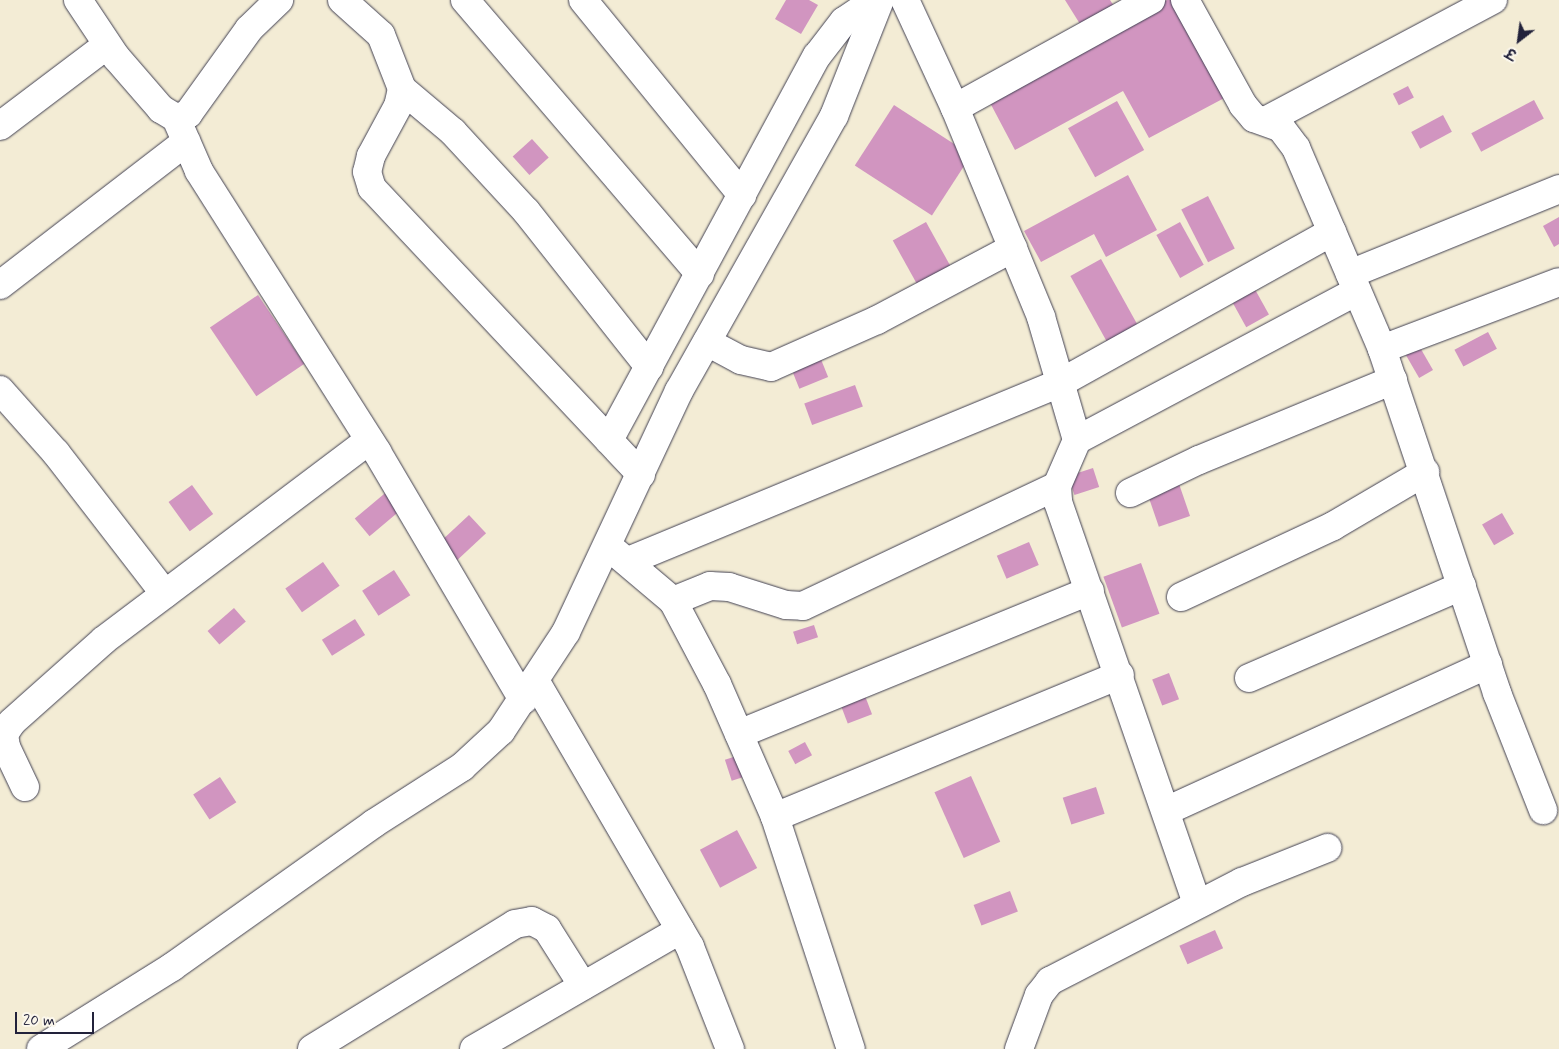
<!DOCTYPE html>
<html>
<head>
<meta charset="utf-8">
<style>
	body { margin:0 }
	#map { position:relative; width:1559px; height:1049px; overflow:hidden; background:#f3ecd5; font-family:Mynerve,"Playpen Sans Deva",sans-serif }
	div>[style] { position:absolute }
	[style*='--x'] { left:calc(var(--x)*1px); top:calc(var(--y)*1px); width:calc(var(--w)*1px); rotate:calc(var(--a)*1deg) }
	.building>* { inset:0; background:#d195c0; transform-origin:0 0 }
	.roads { filter:drop-shadow(0 0 1px #414052) drop-shadow(0 0 1px #414052) }
	.street>* { height:28px; margin:-14px; padding:0 14px; transform-origin:14px; border-radius:14px; background:#fff }
	span { translate:-50% -50%; white-space:nowrap; text-align:center; line-height:1.15; -webkit-text-stroke:4px #fbf7ec; paint-order:stroke }
	.north { position:absolute; left:1494px; top:15px; width:50px; height:50px; -webkit-text-stroke:4px #fbf7ec; paint-order:stroke; rotate:210deg; font-size:14px; font-weight:700; line-height:20px; text-align:center; color:#22223b }
	.north::after { content:''; display:block; margin:auto; width:18px; height:22px; background:#22223b; clip-path:polygon(50% 0,100% 100%,50% 72%,0 100%) }
	.scale { position:absolute; left:15px; top:1012px; width:79px; height:22px; box-sizing:border-box; border:2px solid #22223b; border-top:0; padding-left:6px; font-size:15px; line-height:18px; white-space:nowrap; color:#22223b; -webkit-text-stroke:4px #fbf7ec; paint-order:stroke }
</style>
</head>
<body>
<div id="map">
	<div class="building">
		<div style="clip-path:polygon(786px 0,809px 0,818px 5px,801px 34px,775px 19px)"></div>
		<div style="clip-path:polygon(1065px 0,1110px 0,1118px 12px,1085px 32px)"></div>
		<div style="clip-path:polygon(1167px 0,1178px 0,1230px 95px,1149px 138px,1123px 91px,1015px 150px,987px 97px)"></div>
		<div style="left:1408px;top:86px;width:13px;height:17px;rotate:63deg"></div>
		<div style="left:1534px;top:100px;width:21px;height:71px;rotate:62deg"></div>
		<div style="left:1117px;top:101px;width:56px;height:56px;rotate:61deg"></div>
		<div style="left:894px;top:105px;width:92px;height:72px;rotate:33deg"></div>
		<div style="left:1443px;top:115px;width:19px;height:36px;rotate:62deg"></div>
		<div style="left:532px;top:139px;width:25px;height:26px;rotate:48deg"></div>
		<div style="clip-path:polygon(1128px 175px,1157px 230px,1106px 257px,1094px 234px,1041px 262px,1024px 231px)"></div>
		<div style="left:1208px;top:196px;width:59px;height:30px;rotate:63deg"></div>
		<div style="clip-path:polygon(1559px 217px,1559px 244px,1554px 247px,1543px 226px)"></div>
		<div style="left:926px;top:222px;width:51px;height:38px;rotate:61deg"></div>
		<div style="left:1180px;top:222px;width:49px;height:27px;rotate:61deg"></div>
		<div style="left:1101px;top:259px;width:77px;height:35px;rotate:61deg"></div>
		<div style="left:1252px;top:284px;width:35px;height:26px;rotate:61deg"></div>
		<div style="left:258px;top:295px;width:83px;height:58px;rotate:56deg"></div>
		<div style="left:1488px;top:332px;width:19px;height:38px;rotate:62deg"></div>
		<div style="left:1418px;top:344px;width:30px;height:16px;rotate:60deg"></div>
		<div style="left:818px;top:352px;width:27px;height:31px;rotate:68deg"></div>
		<div style="left:855px;top:385px;width:23px;height:54px;rotate:70deg"></div>
		<div style="left:1093px;top:468px;width:20px;height:26px;rotate:72deg"></div>
		<div style="left:1178px;top:481px;width:37px;height:33px;rotate:71deg"></div>
		<div style="left:192px;top:485px;width:36px;height:29px;rotate:54deg"></div>
		<div style="left:390px;top:489px;width:23px;height:46px;rotate:50deg"></div>
		<div style="left:1502px;top:513px;width:24px;height:23px;rotate:60deg"></div>
		<div style="left:469px;top:515px;width:25px;height:40px;rotate:47deg"></div>
		<div style="left:1029px;top:542px;width:25px;height:35px;rotate:67deg"></div>
		<div style="left:323px;top:562px;width:29px;height:46px;rotate:55deg"></div>
		<div style="left:1141px;top:563px;width:54px;height:40px;rotate:70deg"></div>
		<div style="left:394px;top:570px;width:30px;height:38px;rotate:57deg"></div>
		<div style="left:234px;top:608px;width:18px;height:35px;rotate:49deg"></div>
		<div style="left:355px;top:619px;width:19px;height:39px;rotate:58deg"></div>
		<div style="left:814px;top:625px;width:13px;height:22px;rotate:72deg"></div>
		<div style="left:1169px;top:673px;width:28px;height:18px;rotate:69deg"></div>
		<div style="left:862px;top:688px;width:28px;height:26px;rotate:69deg"></div>
		<div style="left:805px;top:742px;width:15px;height:19px;rotate:62deg"></div>
		<div style="left:743px;top:754px;width:22px;height:19px;rotate:72deg"></div>
		<div style="left:971px;top:776px;width:72px;height:40px;rotate:66deg"></div>
		<div style="left:220px;top:777px;width:30px;height:32px;rotate:57deg"></div>
		<div style="left:1096px;top:787px;width:28px;height:35px;rotate:72deg"></div>
		<div style="left:737px;top:830px;width:43px;height:42px;rotate:62deg"></div>
		<div style="left:1010px;top:891px;width:22px;height:39px;rotate:69deg"></div>
		<div style="left:1215px;top:930px;width:20px;height:39px;rotate:66deg"></div>
	</div>
	<div class="roads">
		<div class="street">
			<div style="--x:78;--y:0;--w:69;--a:56.3"></div>
			<div style="--x:116;--y:57;--w:69;--a:49.1"></div>
			<div style="--x:161;--y:109;--w:17;--a:31"></div>
			<div style="--x:176;--y:118;--w:13;--a:-18"></div>
			<div style="--x:188;--y:114;--w:105;--a:-54.3"></div>
			<div style="--x:249;--y:29;--w:42;--a:-44"></div>
			<div style="--x:342;--y:0;--w:52;--a:41.9"></div>
			<div style="--x:381;--y:35;--w:58;--a:68.7"></div>
			<div style="--x:402;--y:89;--w:17;--a:103"></div>
			<div style="--x:398;--y:106;--w:57;--a:118.4"></div>
			<div style="--x:371;--y:156;--w:16;--a:104"></div>
			<div style="--x:367;--y:172;--w:17;--a:73"></div>
			<div style="--x:372;--y:188;--w:393;--a:46.8"></div>
			<div style="--x:465;--y:0;--w:361;--a:49.4"></div>
			<div style="--x:583;--y:0;--w:252;--a:50.8"></div>
			<div style="--x:905;--y:0;--w:119;--a:65.2"></div>
			<div style="--x:955;--y:108;--w:226;--a:67.6"></div>
			<div style="--x:1041;--y:317;--w:128;--a:73.7"></div>
			<div style="--x:1077;--y:440;--w:50;--a:113.5"></div>
			<div style="--x:1057;--y:486;--w:16;--a:86"></div>
			<div style="--x:1058;--y:502;--w:425;--a:70.9"></div>
			<div style="--x:1185;--y:0;--w:120;--a:61.1"></div>
			<div style="--x:1243;--y:105;--w:17;--a:50"></div>
			<div style="--x:1254;--y:118;--w:29;--a:20"></div>
			<div style="--x:1281;--y:128;--w:25;--a:53"></div>
			<div style="--x:1296;--y:148;--w:219;--a:66.8"></div>
			<div style="--x:1382;--y:349;--w:363;--a:71.5"></div>
			<div style="--x:1497;--y:693;--w:126;--a:68.5"></div>
			<div style="--x:402;--y:89;--w:67;--a:40.1"></div>
			<div style="--x:453;--y:132;--w:108;--a:47.3"></div>
			<div style="--x:526;--y:211;--w:199;--a:51.7"></div>
			<div style="--x:955;--y:108;--w:224;--a:-28.9"></div>
			<div style="--x:176;--y:118;--w:58;--a:66.5"></div>
			<div style="--x:199;--y:171;--w:333;--a:57.6"></div>
			<div style="--x:377;--y:452;--w:288;--a:59.5"></div>
			<div style="--x:1267;--y:120;--w:256;--a:-28"></div>
			<div style="--x:0;--y:126;--w:134;--a:-37.1"></div>
			<div style="--x:1350;--y:274;--w:226;--a:-22.1"></div>
			<div style="--x:0;--y:285;--w:235;--a:-37.6"></div>
			<div style="--x:707;--y:342;--w:38;--a:28"></div>
			<div style="--x:741;--y:360;--w:31;--a:13"></div>
			<div style="--x:771;--y:367;--w:116;--a:-23.9"></div>
			<div style="--x:877;--y:320;--w:154;--a:-27.9"></div>
			<div style="--x:1382;--y:349;--w:189;--a:-20.7"></div>
			<div style="--x:0;--y:390;--w:84;--a:48.4"></div>
			<div style="--x:56;--y:453;--w:178;--a:52.3"></div>
			<div style="--x:609;--y:440;--w:437;--a:-61.6"></div>
			<div style="--x:817;--y:56;--w:44;--a:-52.4"></div>
			<div style="--x:844;--y:21;--w:37;--a:-34"></div>
			<div style="--x:1077;--y:440;--w:317;--a:-28"></div>
			<div style="--x:1130;--y:493;--w:76;--a:-25.6"></div>
			<div style="--x:1199;--y:460;--w:210;--a:-22.4"></div>
			<div style="--x:615;--y:552;--w:76;--a:40.2"></div>
			<div style="--x:673;--y:601;--w:94;--a:62.1"></div>
			<div style="--x:717;--y:684;--w:145;--a:66.4"></div>
			<div style="--x:775;--y:817;--w:244;--a:71.9"></div>
			<div style="--x:628;--y:561;--w:469;--a:-22.4"></div>
			<div style="--x:1062;--y:382;--w:309;--a:-29.1"></div>
			<div style="--x:1181;--y:597;--w:168;--a:-25"></div>
			<div style="--x:1333;--y:526;--w:107;--a:-30.4"></div>
			<div style="--x:673;--y:601;--w:40;--a:-22"></div>
			<div style="--x:710;--y:586;--w:19;--a:3"></div>
			<div style="--x:729;--y:587;--w:60;--a:17.5"></div>
			<div style="--x:786;--y:605;--w:17;--a:3"></div>
			<div style="--x:803;--y:606;--w:281;--a:-25.3"></div>
			<div style="--x:1249;--y:678;--w:232;--a:-23.4"></div>
			<div style="--x:536;--y:682;--w:306;--a:59.8"></div>
			<div style="--x:690;--y:947;--w:110;--a:68.6"></div>
			<div style="--x:739;--y:734;--w:379;--a:-22.2"></div>
			<div style="--x:25;--y:787;--w:44;--a:-115.4"></div>
			<div style="--x:6;--y:747;--w:13;--a:-99"></div>
			<div style="--x:4;--y:734;--w:14;--a:-56"></div>
			<div style="--x:12;--y:722;--w:123;--a:-41.7"></div>
			<div style="--x:104;--y:640;--w:332;--a:-37"></div>
			<div style="--x:1166;--y:811;--w:354;--a:-24.5"></div>
			<div style="--x:775;--y:817;--w:373;--a:-22.4"></div>
			<div style="--x:41;--y:1049;--w:155;--a:-32"></div>
			<div style="--x:172;--y:967;--w:247;--a:-35.4"></div>
			<div style="--x:373;--y:824;--w:106;--a:-32.6"></div>
			<div style="--x:462;--y:767;--w:53;--a:-42.7"></div>
			<div style="--x:501;--y:731;--w:118;--a:-56.7"></div>
			<div style="--x:566;--y:632;--w:266;--a:-64.9"></div>
			<div style="--x:679;--y:391;--w:316;--a:-60.6"></div>
			<div style="--x:834;--y:116;--w:125;--a:-68.4"></div>
			<div style="--x:312;--y:1049;--w:238;--a:-31.6"></div>
			<div style="--x:515;--y:924;--w:17;--a:-10"></div>
			<div style="--x:532;--y:921;--w:17;--a:28"></div>
			<div style="--x:547;--y:929;--w:67;--a:57.7"></div>
			<div style="--x:474;--y:1049;--w:238;--a:-30"></div>
			<div style="--x:1019;--y:1049;--w:58;--a:-69.7"></div>
			<div style="--x:1039;--y:995;--w:18;--a:-52"></div>
			<div style="--x:1050;--y:981;--w:216;--a:-27.3"></div>
			<div style="--x:1242;--y:882;--w:92;--a:-21.8"></div>
		</div>
	</div>
	<div class="north">उ</div>
	<div class="scale">20 m</div>
</div>
</body>
</html>
